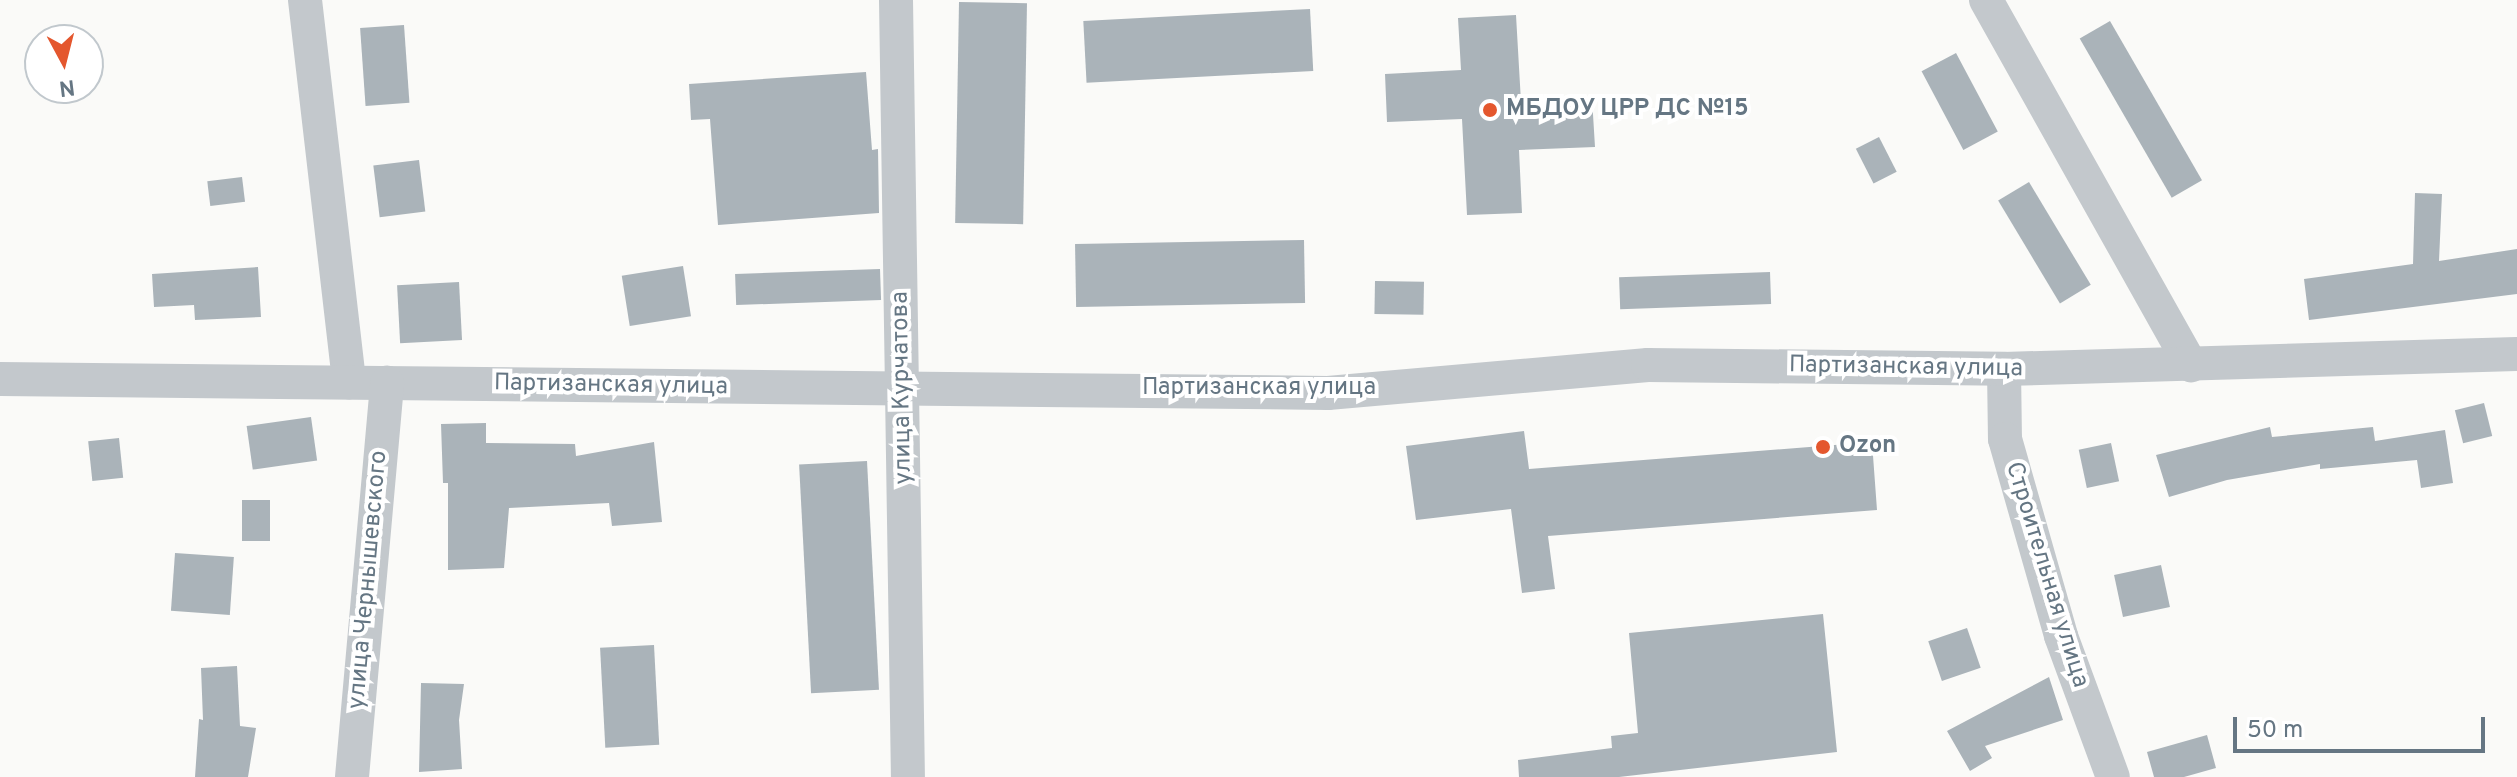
<!DOCTYPE html>
<html>
<head>
<meta charset="utf-8">
<style>
	body { margin:0 }
	#map { position:relative; width:2517px; height:777px; overflow:hidden; background:#fafaf8; font-family:Overpass,sans-serif }
	div>[style] { position:absolute }
	[style*='--x'] { left:calc(var(--x)*1px); top:calc(var(--y)*1px); width:calc(var(--w)*1px); rotate:calc(var(--a)*1deg) }
	.building>* { inset:0; background:#aab3b9; transform-origin:0 0 }
	.minor>* { height:34px; margin:-17px; padding:0 17px; transform-origin:17px; border-radius:17px; background:#c3c8cc }
	.dots>* { width:22px; height:22px; translate:-50% -50%; box-sizing:border-box; border:4px solid #fff; border-radius:50% }
	span { translate:-50% -50%; white-space:nowrap; text-align:center; line-height:1.15; -webkit-text-stroke:8px #fff; paint-order:stroke }
	.poi-label { font-size:24px; color:#657683; font-weight:700 }
	.left { translate:0 -50%; text-align:left }
	.street-label { font-size:24px; color:#657683 }
	.north { position:absolute; left:24px; top:24px; width:80px; height:80px; box-sizing:border-box; background:#fff; border:2px solid #c1c8cd; border-radius:50%; rotate:173deg; font-size:22px; font-weight:700; line-height:32px; text-align:center; color:#657683 }
	.north::after { content:''; display:block; margin:auto; width:28px; height:36px; background:#e4572e; clip-path:polygon(50% 0,100% 100%,50% 72%,0 100%) }
	.scale { position:absolute; left:2233px; top:717px; width:252px; height:36px; box-sizing:border-box; border:4px solid #657683; border-top:0; padding-left:10px; font-size:24px; line-height:28px; white-space:nowrap; color:#657683; -webkit-text-stroke:6px #fff; paint-order:stroke }
</style>
</head>
<body>
<div id="map">
	<div class="building">
		<div style="left:959px;top:2px;width:68px;height:221px;rotate:1deg"></div>
		<div style="left:1310px;top:9px;width:62px;height:227px;rotate:87deg"></div>
		<div style="clip-path:polygon(1516px 15px,1521px 102px,1592px 98px,1595px 147px,1519px 150px,1522px 213px,1467px 215px,1462px 119px,1387px 122px,1385px 74px,1461px 70px,1458px 18px)"></div>
		<div style="left:2110px;top:21px;width:184px;height:35px;rotate:60deg"></div>
		<div style="left:404px;top:25px;width:78px;height:44px;rotate:86deg"></div>
		<div style="left:1956px;top:53px;width:89px;height:39px;rotate:62deg"></div>
		<div style="clip-path:polygon(866px 72px,872px 150px,878px 149px,879px 213px,718px 225px,710px 119px,691px 120px,689px 84px)"></div>
		<div style="left:1879px;top:137px;width:39px;height:26px;rotate:63deg"></div>
		<div style="left:419px;top:160px;width:52px;height:46px;rotate:83deg"></div>
		<div style="left:242px;top:177px;width:25px;height:35px;rotate:83deg"></div>
		<div style="left:2029px;top:182px;width:120px;height:36px;rotate:59deg"></div>
		<div style="clip-path:polygon(2415px 193px,2442px 194px,2439px 261px,2517px 249px,2517px 294px,2309px 320px,2304px 279px,2413px 264px)"></div>
		<div style="left:1304px;top:240px;width:63px;height:229px;rotate:89deg"></div>
		<div style="left:683px;top:266px;width:51px;height:62px;rotate:81deg"></div>
		<div style="clip-path:polygon(258px 267px,261px 317px,195px 320px,194px 305px,154px 307px,152px 274px)"></div>
		<div style="left:880px;top:269px;width:31px;height:145px;rotate:88deg"></div>
		<div style="left:1770px;top:272px;width:32px;height:151px;rotate:88deg"></div>
		<div style="left:1375px;top:281px;width:49px;height:33px;rotate:1deg"></div>
		<div style="left:459px;top:282px;width:58px;height:62px;rotate:87deg"></div>
		<div style="left:2484px;top:403px;width:34px;height:30px;rotate:76deg"></div>
		<div style="left:311px;top:417px;width:44px;height:65px;rotate:82deg"></div>
		<div style="clip-path:polygon(486px 423px,486px 443px,575px 444px,576px 456px,654px 442px,662px 522px,612px 526px,609px 503px,509px 508px,504px 568px,448px 570px,448px 483px,443px 483px,441px 424px)"></div>
		<div style="clip-path:polygon(2270px 427px,2272px 437px,2373px 427px,2375px 441px,2445px 430px,2453px 483px,2421px 488px,2417px 460px,2320px 469px,2320px 464px,2227px 480px,2169px 497px,2156px 455px)"></div>
		<div style="clip-path:polygon(1524px 431px,1529px 469px,1872px 442px,1877px 510px,1548px 536px,1555px 589px,1522px 593px,1511px 509px,1416px 520px,1406px 446px)"></div>
		<div style="left:119px;top:438px;width:40px;height:31px;rotate:84deg"></div>
		<div style="left:2111px;top:443px;width:39px;height:33px;rotate:78deg"></div>
		<div style="left:867px;top:461px;width:229px;height:68px;rotate:87deg"></div>
		<div style="left:242px;top:500px;width:28px;height:41px"></div>
		<div style="left:175px;top:553px;width:59px;height:58px;rotate:4deg"></div>
		<div style="left:2161px;top:565px;width:43px;height:48px;rotate:78deg"></div>
		<div style="clip-path:polygon(1823px 614px,1837px 752px,1619px 777px,1519px 777px,1518px 760px,1612px 748px,1611px 736px,1638px 733px,1629px 633px)"></div>
		<div style="left:1967px;top:628px;width:42px;height:41px;rotate:71deg"></div>
		<div style="left:654px;top:645px;width:100px;height:54px;rotate:87deg"></div>
		<div style="clip-path:polygon(237px 666px,240px 726px,256px 728px,248px 777px,195px 777px,199px 719px,203px 720px,201px 668px)"></div>
		<div style="clip-path:polygon(2049px 677px,2063px 720px,1985px 746px,1992px 758px,1970px 771px,1947px 731px)"></div>
		<div style="clip-path:polygon(421px 683px,464px 684px,459px 720px,462px 769px,419px 772px)"></div>
		<div style="clip-path:polygon(2207px 735px,2216px 768px,2184px 777px,2154px 777px,2147px 752px)"></div>
	</div>
	<div class="minor">
		<div style="--x:305;--y:0;--w:385;--a:83.4"></div>
		<div style="--x:896;--y:0;--w:777;--a:89.12"></div>
		<div style="--x:1986;--y:0;--w:419;--a:60.7"></div>
		<div style="--x:2004;--y:369;--w:70;--a:89.2"></div>
		<div style="--x:2005;--y:439;--w:205;--a:74.1"></div>
		<div style="--x:2061;--y:636;--w:150;--a:69.8"></div>
		<div style="--x:0;--y:379;--w:1328;--a:0.6"></div>
		<div style="--x:1328;--y:393;--w:321;--a:-5"></div>
		<div style="--x:1648;--y:365;--w:356;--a:0.6"></div>
		<div style="--x:2004;--y:369;--w:513;--a:-1.67"></div>
		<div style="--x:352;--y:777;--w:396;--a:-84.9"></div>
	</div>
	<div class="dots">
		<div style="left:1490px;top:110px;background:#e4572e"></div>
		<div style="left:1823px;top:447px;background:#e4572e"></div>
	</div>
	<div class="poi-label">
		<span class="left" style="left:1506px;top:110px">МБДОУ ЦРР ДС №15</span>
		<span class="left" style="left:1839px;top:447px">Ozon</span>
	</div>
	<div class="street-label">
		<span style="left:1906px;top:368px;rotate:1deg">Партизанская улица</span>
		<span style="left:611px;top:386px;rotate:1deg">Партизанская улица</span>
		<span style="left:903px;top:388px;rotate:-91deg">улица Курчатова</span>
		<span style="left:1259px;top:389px">Партизанская улица</span>
		<span style="left:2046px;top:575px;rotate:73deg">Строительная улица</span>
		<span style="left:369px;top:580px;rotate:-85deg">улица Чернышевского</span>
	</div>
	<div class="north">N</div>
	<div class="scale">50 m</div>
</div>
</body>
</html>
